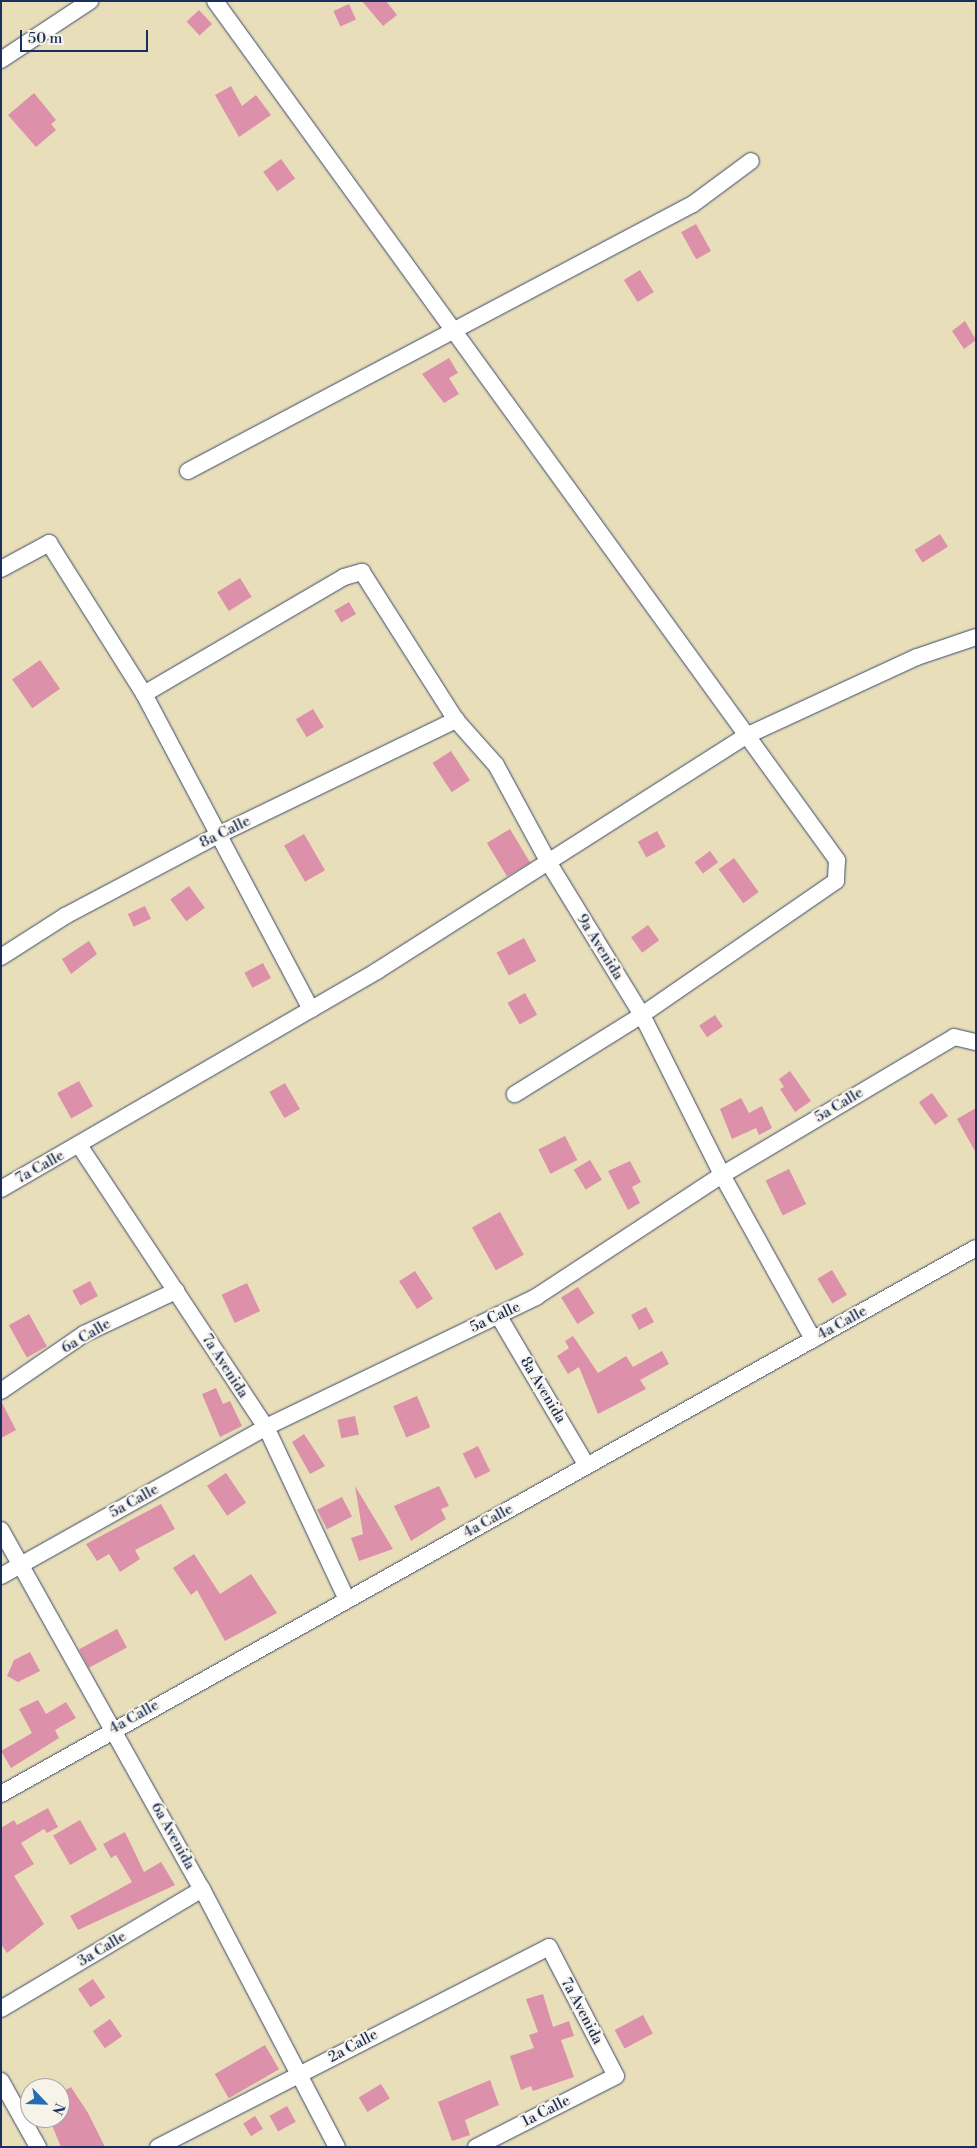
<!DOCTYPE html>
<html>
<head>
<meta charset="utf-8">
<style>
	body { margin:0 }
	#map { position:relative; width:977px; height:2148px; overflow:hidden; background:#e8deb9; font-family:"Libre Bodoni",serif }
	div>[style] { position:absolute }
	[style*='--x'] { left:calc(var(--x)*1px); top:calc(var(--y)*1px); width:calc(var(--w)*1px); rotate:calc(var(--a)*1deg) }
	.building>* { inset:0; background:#dd90aa; transform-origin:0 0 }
	.roads { filter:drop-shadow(0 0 1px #3a496c) drop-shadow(0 0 1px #3a496c) }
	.minor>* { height:16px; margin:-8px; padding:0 8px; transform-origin:8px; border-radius:8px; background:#fff }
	span { translate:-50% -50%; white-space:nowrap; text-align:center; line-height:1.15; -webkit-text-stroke:4px #f7f3e8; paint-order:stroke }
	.street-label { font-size:15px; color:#1b2f5e }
	.frame { position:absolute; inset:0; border:2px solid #1b2f5e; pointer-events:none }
	.north { position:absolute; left:20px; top:2078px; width:50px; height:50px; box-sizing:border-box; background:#f7f3e8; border:1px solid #9fa5b1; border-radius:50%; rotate:114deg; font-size:14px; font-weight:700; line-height:20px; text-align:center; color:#1b2f5e }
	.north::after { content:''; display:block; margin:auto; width:18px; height:22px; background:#1f6fb2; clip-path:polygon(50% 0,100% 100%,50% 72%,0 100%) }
	.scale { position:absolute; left:20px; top:30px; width:128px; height:22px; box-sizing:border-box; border:2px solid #1b2f5e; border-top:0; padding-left:6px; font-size:15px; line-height:18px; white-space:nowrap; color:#1b2f5e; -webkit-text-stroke:4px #f7f3e8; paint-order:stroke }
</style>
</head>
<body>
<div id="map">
	<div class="building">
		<div style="clip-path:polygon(362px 1px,386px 1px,397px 15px,383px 26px)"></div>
		<div style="left:349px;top:4px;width:17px;height:17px;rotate:66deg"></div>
		<div style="left:199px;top:10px;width:19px;height:17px;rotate:47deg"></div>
		<div style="clip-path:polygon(231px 86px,242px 106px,256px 95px,271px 115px,239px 137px,215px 95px)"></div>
		<div style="clip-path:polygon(34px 93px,56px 120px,51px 124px,56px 130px,36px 147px,8px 115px)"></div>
		<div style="left:281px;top:159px;width:24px;height:22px;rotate:54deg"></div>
		<div style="left:696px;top:224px;width:31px;height:17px;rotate:61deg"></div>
		<div style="left:640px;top:270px;width:26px;height:19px;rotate:58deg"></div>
		<div style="clip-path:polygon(965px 321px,976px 340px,964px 349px,952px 331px)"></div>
		<div style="clip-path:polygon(449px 358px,458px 373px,449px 378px,459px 394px,444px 403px,422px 374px)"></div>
		<div style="left:940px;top:534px;width:15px;height:30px;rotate:58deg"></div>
		<div style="left:240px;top:578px;width:22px;height:27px;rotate:58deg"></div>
		<div style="left:349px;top:602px;width:14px;height:17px;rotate:60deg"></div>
		<div style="left:40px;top:660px;width:35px;height:34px;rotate:55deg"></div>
		<div style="left:313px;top:709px;width:21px;height:20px;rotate:59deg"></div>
		<div style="left:451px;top:751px;width:35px;height:22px;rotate:57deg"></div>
		<div style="left:510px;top:829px;width:39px;height:27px;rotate:59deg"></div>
		<div style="left:657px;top:831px;width:18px;height:22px;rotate:61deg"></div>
		<div style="left:304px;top:834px;width:42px;height:23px;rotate:60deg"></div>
		<div style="left:710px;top:851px;width:14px;height:19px;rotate:54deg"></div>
		<div style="left:734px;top:858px;width:42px;height:19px;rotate:54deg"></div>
		<div style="left:189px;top:886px;width:27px;height:23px;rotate:54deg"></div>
		<div style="left:145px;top:906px;width:14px;height:19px;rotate:65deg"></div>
		<div style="left:648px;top:925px;width:19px;height:21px;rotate:54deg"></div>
		<div style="left:524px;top:938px;width:26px;height:31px;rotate:62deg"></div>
		<div style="clip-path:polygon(89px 941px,97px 954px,71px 974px,62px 959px)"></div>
		<div style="left:263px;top:963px;width:17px;height:21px;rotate:62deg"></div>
		<div style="left:525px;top:993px;width:25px;height:20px;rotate:61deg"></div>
		<div style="left:715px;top:1015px;width:14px;height:19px;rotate:56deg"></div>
		<div style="clip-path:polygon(790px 1071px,811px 1101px,795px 1112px,780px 1089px,784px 1087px,779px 1079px)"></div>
		<div style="left:79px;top:1081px;width:29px;height:25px;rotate:61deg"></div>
		<div style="left:285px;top:1083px;width:30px;height:18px;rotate:60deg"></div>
		<div style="left:932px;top:1093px;width:28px;height:16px;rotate:55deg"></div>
		<div style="clip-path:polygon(741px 1098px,749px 1113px,762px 1106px,772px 1128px,759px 1135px,756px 1128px,732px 1139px,720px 1109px)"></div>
		<div style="clip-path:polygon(976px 1108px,976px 1153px,957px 1119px)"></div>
		<div style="left:565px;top:1136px;width:27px;height:30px;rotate:63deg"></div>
		<div style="left:590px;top:1160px;width:23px;height:19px;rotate:59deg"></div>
		<div style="clip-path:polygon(630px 1161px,641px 1182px,632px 1187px,640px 1203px,628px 1210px,608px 1171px)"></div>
		<div style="left:789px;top:1169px;width:39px;height:26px;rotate:64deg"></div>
		<div style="left:500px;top:1212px;width:49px;height:32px;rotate:61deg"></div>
		<div style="left:832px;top:1270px;width:29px;height:17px;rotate:59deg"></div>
		<div style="left:415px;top:1271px;width:33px;height:19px;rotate:57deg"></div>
		<div style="left:90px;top:1281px;width:17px;height:20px;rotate:62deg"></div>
		<div style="left:247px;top:1283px;width:31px;height:28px;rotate:65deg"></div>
		<div style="left:578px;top:1287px;width:31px;height:20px;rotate:58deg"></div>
		<div style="left:646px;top:1307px;width:17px;height:17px;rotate:62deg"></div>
		<div style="left:29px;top:1314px;width:37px;height:23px;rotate:61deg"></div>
		<div style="clip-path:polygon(573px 1336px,598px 1373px,626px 1356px,633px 1367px,662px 1351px,669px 1364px,640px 1380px,646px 1389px,598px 1414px,579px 1367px,568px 1374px,557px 1356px,569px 1348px,565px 1341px)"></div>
		<div style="clip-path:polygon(216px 1388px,223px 1404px,230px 1401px,242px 1426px,220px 1437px,202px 1394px)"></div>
		<div style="left:417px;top:1396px;width:34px;height:26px;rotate:67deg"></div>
		<div style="clip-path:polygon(1px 1401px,16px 1430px,1px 1438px)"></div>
		<div style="left:355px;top:1416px;width:19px;height:18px;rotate:78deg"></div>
		<div style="clip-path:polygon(304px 1434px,325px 1466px,310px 1474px,292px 1442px)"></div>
		<div style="left:478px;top:1446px;width:28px;height:17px;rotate:64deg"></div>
		<div style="left:226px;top:1473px;width:36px;height:23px;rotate:56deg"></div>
		<div style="clip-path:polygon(355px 1486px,393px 1549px,359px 1561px,351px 1538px,363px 1534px)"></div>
		<div style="clip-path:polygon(439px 1486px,449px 1506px,441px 1509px,446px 1519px,411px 1541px,394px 1506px)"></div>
		<div style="left:342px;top:1497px;width:22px;height:28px;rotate:63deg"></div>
		<div style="clip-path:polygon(161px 1504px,175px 1529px,135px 1550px,140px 1559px,120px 1572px,109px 1554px,97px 1561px,86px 1544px)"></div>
		<div style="clip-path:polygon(194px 1554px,220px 1594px,251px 1574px,277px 1613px,225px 1641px,197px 1590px,191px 1595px,173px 1568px)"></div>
		<div style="left:117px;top:1629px;width:21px;height:43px;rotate:62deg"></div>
		<div style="clip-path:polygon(30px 1652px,40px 1671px,18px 1682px,7px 1676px,14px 1660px)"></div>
		<div style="clip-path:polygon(38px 1700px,46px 1714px,66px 1702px,76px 1718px,55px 1730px,59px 1738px,11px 1768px,1px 1751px,32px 1733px,19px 1709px)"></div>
		<div style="clip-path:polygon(48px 1808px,58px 1827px,47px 1833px,44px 1829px,21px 1843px,34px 1864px,14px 1876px,44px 1924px,7px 1953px,1px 1944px,1px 1828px,14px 1820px,17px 1825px)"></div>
		<div style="left:80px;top:1820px;width:34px;height:31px;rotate:60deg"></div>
		<div style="clip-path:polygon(125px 1832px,144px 1872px,161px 1862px,175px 1885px,78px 1930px,70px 1916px,132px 1882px,116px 1855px,111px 1858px,103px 1844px)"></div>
		<div style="left:93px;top:1979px;width:22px;height:18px;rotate:56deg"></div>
		<div style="clip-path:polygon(543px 1994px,553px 2027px,569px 2021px,574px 2036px,561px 2040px,574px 2077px,533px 2091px,531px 2086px,521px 2090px,510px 2056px,534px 2048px,529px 2035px,538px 2032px,526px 1999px)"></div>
		<div style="left:643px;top:2015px;width:21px;height:32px;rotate:62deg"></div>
		<div style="left:110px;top:2019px;width:21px;height:21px;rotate:55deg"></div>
		<div style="left:265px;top:2045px;width:28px;height:58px;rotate:60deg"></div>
		<div style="clip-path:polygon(490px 2080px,499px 2105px,465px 2120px,470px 2135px,452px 2141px,438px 2102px)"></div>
		<div style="left:381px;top:2084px;width:17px;height:26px;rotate:59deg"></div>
		<div style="clip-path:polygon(71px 2087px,88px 2113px,105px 2147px,61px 2147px,49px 2118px,60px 2118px,60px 2093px)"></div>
		<div style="left:287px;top:2106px;width:18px;height:20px;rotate:61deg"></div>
		<div style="left:255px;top:2116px;width:15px;height:14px;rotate:58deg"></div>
	</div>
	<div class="roads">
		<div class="minor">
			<div style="--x:215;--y:1;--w:1061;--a:54.09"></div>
			<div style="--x:837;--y:860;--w:21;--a:93"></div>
			<div style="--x:836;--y:881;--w:236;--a:145.4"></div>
			<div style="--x:642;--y:1015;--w:150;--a:148.1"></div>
			<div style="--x:1;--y:60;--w:107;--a:-33.5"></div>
			<div style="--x:188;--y:471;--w:571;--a:-27.87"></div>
			<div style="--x:693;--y:204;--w:72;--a:-36.6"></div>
			<div style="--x:1;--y:569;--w:55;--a:-28.4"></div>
			<div style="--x:49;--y:543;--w:178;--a:57.8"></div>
			<div style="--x:144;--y:694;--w:357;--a:62.1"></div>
			<div style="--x:144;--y:694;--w:232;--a:-30.3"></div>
			<div style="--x:344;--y:577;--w:19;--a:-16"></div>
			<div style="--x:362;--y:572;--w:175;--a:57.6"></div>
			<div style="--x:456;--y:720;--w:60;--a:48.4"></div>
			<div style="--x:496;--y:765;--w:114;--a:61.6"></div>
			<div style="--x:550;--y:865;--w:176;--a:58.5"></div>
			<div style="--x:642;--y:1015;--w:179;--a:63.4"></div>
			<div style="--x:722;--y:1175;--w:188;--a:61"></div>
			<div style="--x:1;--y:957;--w:76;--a:-32.6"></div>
			<div style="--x:65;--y:916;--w:171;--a:-27.9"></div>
			<div style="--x:216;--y:836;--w:267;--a:-25.8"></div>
			<div style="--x:79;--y:1145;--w:338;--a:56.5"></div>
			<div style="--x:266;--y:1427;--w:191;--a:64.9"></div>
			<div style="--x:1;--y:1189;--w:435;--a:-30.1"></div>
			<div style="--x:377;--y:971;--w:440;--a:-32.5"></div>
			<div style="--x:748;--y:735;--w:186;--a:-24.8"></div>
			<div style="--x:917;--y:657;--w:62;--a:-18.7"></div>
			<div style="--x:498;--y:1315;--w:175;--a:59.5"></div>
			<div style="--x:1;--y:1391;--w:101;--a:-34.5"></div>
			<div style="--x:84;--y:1334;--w:102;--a:-25.1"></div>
			<div style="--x:1;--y:1530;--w:411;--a:60.8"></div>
			<div style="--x:202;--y:1889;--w:291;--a:62.4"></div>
			<div style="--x:1;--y:1576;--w:304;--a:-29.3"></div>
			<div style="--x:266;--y:1427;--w:300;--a:-25.7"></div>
			<div style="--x:536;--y:1297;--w:222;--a:-33.3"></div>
			<div style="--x:722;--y:1175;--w:270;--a:-30.7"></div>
			<div style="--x:954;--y:1037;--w:23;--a:13"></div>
			<div style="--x:1;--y:1794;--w:1117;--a:-29.25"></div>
			<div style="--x:1;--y:2009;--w:234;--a:-30.8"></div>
			<div style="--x:1;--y:2081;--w:76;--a:60.7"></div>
			<div style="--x:158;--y:2147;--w:439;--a:-27.1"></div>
			<div style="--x:549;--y:1947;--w:145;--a:62.6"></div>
			<div style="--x:616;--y:2076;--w:157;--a:153.1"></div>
		</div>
	</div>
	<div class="street-label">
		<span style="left:225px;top:832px;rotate:-26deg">8a Calle</span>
		<span style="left:600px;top:947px;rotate:58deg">9a Avenida</span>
		<span style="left:839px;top:1105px;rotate:-31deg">5a Calle</span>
		<span style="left:40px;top:1167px;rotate:-29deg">7a Calle</span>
		<span style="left:495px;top:1317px;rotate:-25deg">5a Calle</span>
		<span style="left:842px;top:1323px;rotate:-29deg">4a Calle</span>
		<span style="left:86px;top:1336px;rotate:-30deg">6a Calle</span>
		<span style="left:225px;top:1366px;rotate:57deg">7a Avenida</span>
		<span style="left:543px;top:1390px;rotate:59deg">8a Avenida</span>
		<span style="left:134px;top:1501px;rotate:-29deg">5a Calle</span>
		<span style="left:488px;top:1521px;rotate:-29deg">4a Calle</span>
		<span style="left:134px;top:1717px;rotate:-29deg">4a Calle</span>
		<span style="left:173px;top:1836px;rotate:61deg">6a Avenida</span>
		<span style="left:102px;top:1949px;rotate:-31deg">3a Calle</span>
		<span style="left:582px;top:2011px;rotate:62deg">7a Avenida</span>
		<span style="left:353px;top:2046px;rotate:-28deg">2a Calle</span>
		<span style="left:546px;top:2111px;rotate:-27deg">1a Calle</span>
	</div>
	<div class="frame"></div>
	<div class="north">N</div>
	<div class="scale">50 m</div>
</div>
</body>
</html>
